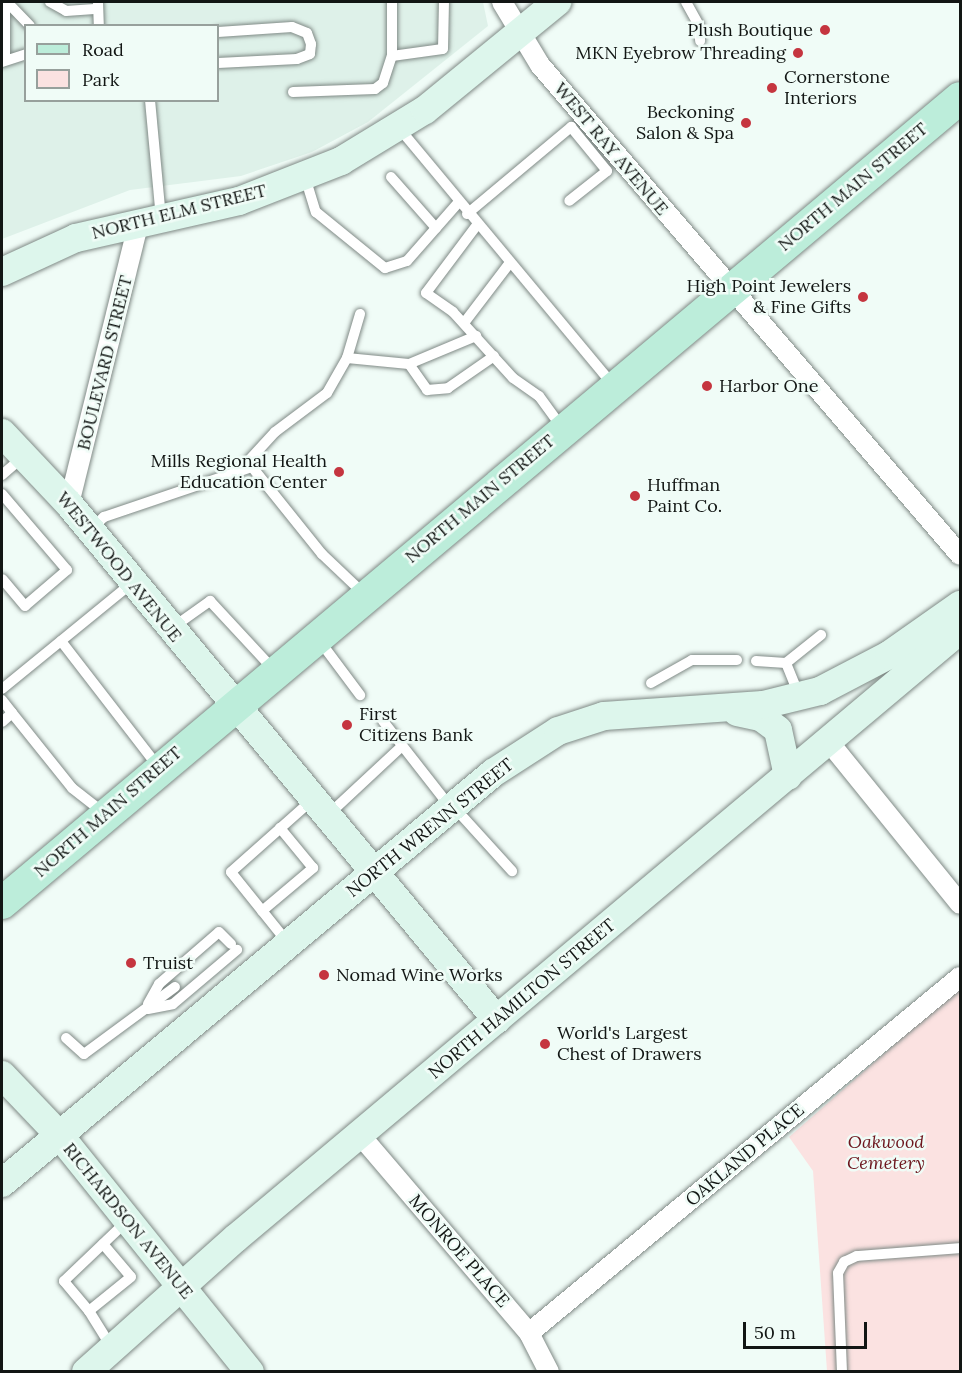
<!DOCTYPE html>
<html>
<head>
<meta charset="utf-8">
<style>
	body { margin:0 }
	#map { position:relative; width:962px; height:1373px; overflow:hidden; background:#f0fcf7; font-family:Lora,serif }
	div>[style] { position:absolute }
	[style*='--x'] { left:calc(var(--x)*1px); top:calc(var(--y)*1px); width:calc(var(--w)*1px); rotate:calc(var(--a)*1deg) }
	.built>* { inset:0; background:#def1e9 }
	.green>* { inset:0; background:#fbe2e1 }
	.roads { filter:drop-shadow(0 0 2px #808a86) drop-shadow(0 0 2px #808a86) }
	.lane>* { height:10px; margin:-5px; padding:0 5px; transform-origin:5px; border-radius:5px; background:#fff }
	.street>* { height:20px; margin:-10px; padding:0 10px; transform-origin:10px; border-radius:10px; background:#fff }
	.secondary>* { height:28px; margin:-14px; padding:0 14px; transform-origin:14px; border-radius:14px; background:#ddf6ec }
	.primary>* { height:32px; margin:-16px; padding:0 16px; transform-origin:16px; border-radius:16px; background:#bcedda }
	.dots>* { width:16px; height:16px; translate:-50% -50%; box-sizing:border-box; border:3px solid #f0fcf7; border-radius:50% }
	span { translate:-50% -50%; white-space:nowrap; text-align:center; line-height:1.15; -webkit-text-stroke:5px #f0fcf7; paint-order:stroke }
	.poi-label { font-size:18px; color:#121614 }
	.right { translate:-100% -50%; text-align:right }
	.left { translate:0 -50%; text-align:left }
	.street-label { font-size:18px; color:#121614 }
	.park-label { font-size:18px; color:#6d161d; font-style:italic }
	.frame { position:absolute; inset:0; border:3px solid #121614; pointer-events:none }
	.legend { position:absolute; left:24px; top:24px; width:195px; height:78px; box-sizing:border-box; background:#f0fcf7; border:2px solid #97a09c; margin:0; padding:8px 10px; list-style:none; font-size:18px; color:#121614 }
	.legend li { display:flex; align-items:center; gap:12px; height:30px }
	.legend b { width:30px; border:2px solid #97a09c }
	.scale { position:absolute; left:743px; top:1322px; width:124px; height:27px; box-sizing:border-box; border:3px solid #121614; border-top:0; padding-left:8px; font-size:18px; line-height:21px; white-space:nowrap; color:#121614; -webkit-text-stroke:4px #f0fcf7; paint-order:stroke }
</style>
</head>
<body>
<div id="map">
	<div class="built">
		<div style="clip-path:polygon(evenodd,2px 2px,483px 2px,488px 26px,368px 122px,312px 152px,241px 176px,130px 190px,2px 239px,2px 2px,26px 26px,218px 26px,218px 100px,26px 100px,26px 26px)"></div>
	</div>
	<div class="green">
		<div style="clip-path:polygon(960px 987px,960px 1371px,827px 1371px,813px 1171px,789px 1137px)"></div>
	</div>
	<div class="roads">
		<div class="lane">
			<div style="--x:5;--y:2;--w:58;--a:90"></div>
			<div style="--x:7;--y:2;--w:33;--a:46"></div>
			<div style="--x:50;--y:2;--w:18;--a:29"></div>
			<div style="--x:66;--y:11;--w:32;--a:-4"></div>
			<div style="--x:98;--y:2;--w:24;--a:88"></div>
			<div style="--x:686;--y:2;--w:26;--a:61"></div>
			<div style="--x:699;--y:25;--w:16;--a:86"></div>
			<div style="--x:218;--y:32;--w:74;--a:-3.9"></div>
			<div style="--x:292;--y:27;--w:16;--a:22"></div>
			<div style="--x:307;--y:33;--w:12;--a:70"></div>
			<div style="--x:311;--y:44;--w:10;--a:96"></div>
			<div style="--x:310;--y:54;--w:14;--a:159"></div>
			<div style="--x:297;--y:59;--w:79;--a:177.1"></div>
			<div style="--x:392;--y:56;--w:51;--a:-7.8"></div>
			<div style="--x:443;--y:49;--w:47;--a:-88.8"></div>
			<div style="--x:2;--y:62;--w:25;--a:-18"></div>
			<div style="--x:293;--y:92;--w:82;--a:-2.1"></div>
			<div style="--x:375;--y:89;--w:10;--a:-37"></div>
			<div style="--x:383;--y:83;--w:28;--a:-72"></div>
			<div style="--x:392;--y:56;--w:54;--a:-90"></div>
			<div style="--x:150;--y:100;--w:119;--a:84.7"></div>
			<div style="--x:399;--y:128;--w:334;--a:50.2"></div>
			<div style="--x:305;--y:177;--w:37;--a:73"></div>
			<div style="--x:316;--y:212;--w:89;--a:39.1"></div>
			<div style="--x:385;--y:268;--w:23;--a:-18"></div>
			<div style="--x:407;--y:261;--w:77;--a:-48.7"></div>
			<div style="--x:391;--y:177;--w:68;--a:48.6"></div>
			<div style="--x:467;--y:214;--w:136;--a:-39.9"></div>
			<div style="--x:571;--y:127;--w:57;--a:50.7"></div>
			<div style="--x:607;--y:171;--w:48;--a:141.7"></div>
			<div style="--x:477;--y:225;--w:85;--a:126.9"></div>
			<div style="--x:426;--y:293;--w:33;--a:35"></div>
			<div style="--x:453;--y:312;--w:89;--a:47.7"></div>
			<div style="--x:513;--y:378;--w:32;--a:35"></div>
			<div style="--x:539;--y:396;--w:41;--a:54"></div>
			<div style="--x:464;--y:323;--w:74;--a:-52.7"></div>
			<div style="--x:347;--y:358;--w:62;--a:5.5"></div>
			<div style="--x:409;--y:364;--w:73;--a:-22.7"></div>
			<div style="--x:409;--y:364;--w:32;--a:55"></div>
			<div style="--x:427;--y:390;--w:21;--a:-5"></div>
			<div style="--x:448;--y:388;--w:56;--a:-34.8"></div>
			<div style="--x:242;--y:468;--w:49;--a:-47.5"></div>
			<div style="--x:275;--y:432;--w:65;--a:-36.9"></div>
			<div style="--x:327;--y:393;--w:40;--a:-60.3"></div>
			<div style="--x:347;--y:358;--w:46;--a:-73.5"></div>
			<div style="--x:2;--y:475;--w:29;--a:-41"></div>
			<div style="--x:2;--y:494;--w:100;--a:49.5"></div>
			<div style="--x:67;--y:570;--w:55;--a:139.4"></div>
			<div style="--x:25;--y:606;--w:35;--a:-130"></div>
			<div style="--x:91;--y:529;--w:18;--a:-43"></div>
			<div style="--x:104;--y:517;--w:156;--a:-18.7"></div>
			<div style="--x:252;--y:467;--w:112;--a:51.2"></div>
			<div style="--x:322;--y:554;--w:58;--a:43.6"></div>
			<div style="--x:172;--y:628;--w:47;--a:-35.4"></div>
			<div style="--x:210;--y:601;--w:94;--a:47.2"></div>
			<div style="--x:319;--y:640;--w:69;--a:53.3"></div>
			<div style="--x:61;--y:641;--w:160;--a:52.3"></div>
			<div style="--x:756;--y:661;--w:30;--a:4"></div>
			<div style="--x:786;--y:663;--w:35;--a:68"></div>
			<div style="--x:786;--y:663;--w:45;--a:-38.7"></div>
			<div style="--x:651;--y:683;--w:47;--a:-29.3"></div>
			<div style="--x:692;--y:660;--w:45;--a:0"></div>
			<div style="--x:2;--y:689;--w:169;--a:-39.2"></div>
			<div style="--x:2;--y:700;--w:16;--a:52"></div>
			<div style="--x:12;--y:713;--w:13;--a:138"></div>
			<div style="--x:12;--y:713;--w:96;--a:51.3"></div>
			<div style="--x:72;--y:788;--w:41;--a:38"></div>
			<div style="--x:383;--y:721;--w:110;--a:52"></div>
			<div style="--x:453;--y:806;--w:88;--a:47.8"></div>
			<div style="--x:328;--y:815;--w:100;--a:-43"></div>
			<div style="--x:262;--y:911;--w:67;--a:-40.1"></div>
			<div style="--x:313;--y:868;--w:52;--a:-129.5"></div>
			<div style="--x:288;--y:943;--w:91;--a:-128.8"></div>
			<div style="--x:231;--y:872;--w:108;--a:-41.6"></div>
			<div style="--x:148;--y:1004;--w:23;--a:-61"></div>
			<div style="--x:159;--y:984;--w:79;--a:-40.9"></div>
			<div style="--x:219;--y:932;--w:17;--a:45"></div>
			<div style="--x:148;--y:1009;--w:25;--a:-11"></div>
			<div style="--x:173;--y:1004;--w:84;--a:-40.2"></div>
			<div style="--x:66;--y:1038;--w:24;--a:42"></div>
			<div style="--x:84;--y:1054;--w:113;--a:-36.4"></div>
			<div style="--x:103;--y:1244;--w:43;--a:49.7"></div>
			<div style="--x:131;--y:1277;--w:54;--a:141"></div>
			<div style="--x:89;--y:1311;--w:39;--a:-130"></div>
			<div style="--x:64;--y:1281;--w:86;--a:-43.6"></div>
			<div style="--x:89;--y:1311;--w:44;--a:58.1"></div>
			<div style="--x:842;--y:1372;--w:99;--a:-92.3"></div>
			<div style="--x:838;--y:1273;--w:13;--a:-61"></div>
			<div style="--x:844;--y:1262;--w:14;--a:-25"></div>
			<div style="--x:857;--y:1256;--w:103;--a:-4.4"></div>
		</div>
		<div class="street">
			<div style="--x:502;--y:2;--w:74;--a:58.9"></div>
			<div style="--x:540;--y:65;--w:645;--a:49.4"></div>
			<div style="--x:69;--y:504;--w:291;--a:-76.1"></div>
			<div style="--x:829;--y:742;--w:208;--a:51"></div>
			<div style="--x:360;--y:1135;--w:260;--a:49.5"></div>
			<div style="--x:529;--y:1333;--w:44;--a:62.9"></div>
			<div style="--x:529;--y:1333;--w:559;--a:-39.56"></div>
		</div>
		<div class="secondary">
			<div style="--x:2;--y:272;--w:81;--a:-24.7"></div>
			<div style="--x:76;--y:238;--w:167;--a:-12.8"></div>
			<div style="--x:239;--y:201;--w:110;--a:-21.4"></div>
			<div style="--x:341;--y:161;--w:98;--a:-31.3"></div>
			<div style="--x:425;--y:110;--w:171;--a:-39.3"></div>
			<div style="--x:2;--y:433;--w:98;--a:46.7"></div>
			<div style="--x:69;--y:504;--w:670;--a:50.33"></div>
			<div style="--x:737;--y:712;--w:25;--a:12"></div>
			<div style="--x:761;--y:717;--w:21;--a:37"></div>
			<div style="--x:778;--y:730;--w:47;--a:77.7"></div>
			<div style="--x:2;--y:1075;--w:84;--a:46.4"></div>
			<div style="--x:60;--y:1136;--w:303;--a:51.2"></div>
			<div style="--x:2;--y:1183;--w:640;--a:-39.86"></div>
			<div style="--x:493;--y:773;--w:77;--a:-32.9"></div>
			<div style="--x:558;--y:731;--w:48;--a:-18.1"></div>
			<div style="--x:604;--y:716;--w:159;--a:-4"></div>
			<div style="--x:763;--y:705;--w:59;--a:-13.8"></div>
			<div style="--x:820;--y:691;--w:78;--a:-27.6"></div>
			<div style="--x:889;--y:655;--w:87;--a:-35.2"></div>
			<div style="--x:86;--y:1372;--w:201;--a:-41.8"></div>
			<div style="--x:236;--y:1238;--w:945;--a:-40.02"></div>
		</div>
		<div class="primary">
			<div style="--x:2;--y:903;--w:1251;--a:-40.04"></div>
		</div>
	</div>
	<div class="dots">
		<div style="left:825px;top:30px;background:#c5353f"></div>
		<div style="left:798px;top:53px;background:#c5353f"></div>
		<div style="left:772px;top:88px;background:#c5353f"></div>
		<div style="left:746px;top:123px;background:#c5353f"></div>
		<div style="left:863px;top:297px;background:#c5353f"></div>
		<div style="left:707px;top:386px;background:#c5353f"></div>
		<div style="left:339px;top:472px;background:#c5353f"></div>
		<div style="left:635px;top:496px;background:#c5353f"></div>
		<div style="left:347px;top:725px;background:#c5353f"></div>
		<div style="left:131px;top:963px;background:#c5353f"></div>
		<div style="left:324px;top:975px;background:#c5353f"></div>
		<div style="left:545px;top:1044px;background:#c5353f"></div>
	</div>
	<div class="poi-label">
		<span class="right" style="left:813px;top:30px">Plush Boutique</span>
		<span class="right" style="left:786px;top:53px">MKN Eyebrow Threading</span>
		<span class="left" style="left:784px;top:88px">Cornerstone<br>Interiors</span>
		<span class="right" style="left:734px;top:123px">Beckoning<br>Salon &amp; Spa</span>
		<span class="right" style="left:851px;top:297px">High Point Jewelers<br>&amp; Fine Gifts</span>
		<span class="left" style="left:719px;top:386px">Harbor One</span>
		<span class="right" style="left:327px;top:472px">Mills Regional Health<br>Education Center</span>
		<span class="left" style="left:647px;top:496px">Huffman<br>Paint Co.</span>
		<span class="left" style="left:359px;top:725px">First<br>Citizens Bank</span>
		<span class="left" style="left:143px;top:963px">Truist</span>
		<span class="left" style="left:336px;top:975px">Nomad Wine Works</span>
		<span class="left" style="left:557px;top:1044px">World's Largest<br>Chest of Drawers</span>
	</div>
	<div class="street-label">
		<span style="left:611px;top:149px;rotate:50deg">WEST RAY AVENUE</span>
		<span style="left:853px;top:187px;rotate:-40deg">NORTH MAIN STREET</span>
		<span style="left:179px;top:212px;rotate:-14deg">NORTH ELM STREET</span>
		<span style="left:105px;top:363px;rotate:-76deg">BOULEVARD STREET</span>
		<span style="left:480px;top:499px;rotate:-40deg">NORTH MAIN STREET</span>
		<span style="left:119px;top:567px;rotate:51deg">WESTWOOD AVENUE</span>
		<span style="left:108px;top:812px;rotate:-41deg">NORTH MAIN STREET</span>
		<span style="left:430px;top:828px;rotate:-39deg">NORTH WRENN STREET</span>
		<span style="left:522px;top:999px;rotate:-40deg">NORTH HAMILTON STREET</span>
		<span style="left:745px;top:1155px;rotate:-40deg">OAKLAND PLACE</span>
		<span style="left:128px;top:1221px;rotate:51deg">RICHARDSON AVENUE</span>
		<span style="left:459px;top:1251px;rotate:49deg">MONROE PLACE</span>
	</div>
	<div class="park-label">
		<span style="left:886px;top:1153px">Oakwood<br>Cemetery</span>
	</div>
	<div class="frame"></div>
	<ul class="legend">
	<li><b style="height:8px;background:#bcedda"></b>Road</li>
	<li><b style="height:16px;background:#fbe2e1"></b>Park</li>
	</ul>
	<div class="scale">50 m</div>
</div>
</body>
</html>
